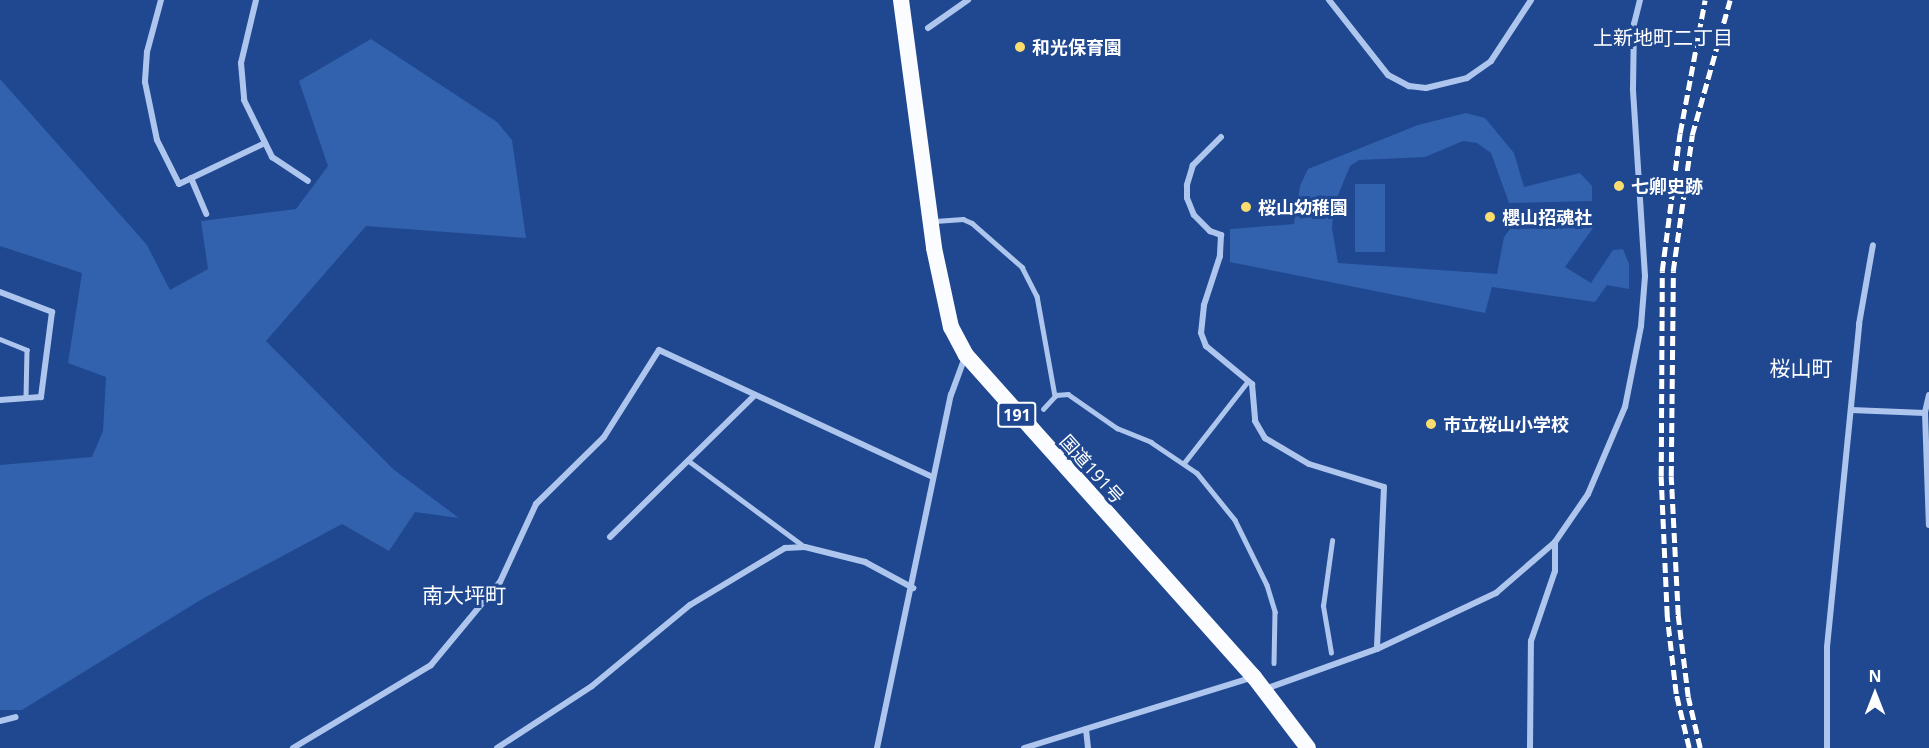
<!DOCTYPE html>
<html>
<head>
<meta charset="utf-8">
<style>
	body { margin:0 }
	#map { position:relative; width:1929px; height:748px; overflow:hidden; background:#1f4890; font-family:"Open Sans","Noto Sans JP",sans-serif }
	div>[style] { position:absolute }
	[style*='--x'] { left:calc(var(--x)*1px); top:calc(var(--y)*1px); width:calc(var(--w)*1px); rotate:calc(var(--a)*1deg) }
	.green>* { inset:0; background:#3261ad; transform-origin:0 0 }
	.service>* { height:4.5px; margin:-2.25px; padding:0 2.25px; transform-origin:2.25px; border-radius:2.25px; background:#aec6ed }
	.minor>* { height:6px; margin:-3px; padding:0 3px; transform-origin:3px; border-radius:3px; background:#aec6ed }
	.trunk>* { height:16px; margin:-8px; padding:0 8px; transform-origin:8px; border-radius:8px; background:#fafcff }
	.rail>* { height:4.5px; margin-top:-2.25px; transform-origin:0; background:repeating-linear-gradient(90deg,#fff 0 10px,transparent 0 14.5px) }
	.dots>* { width:16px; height:16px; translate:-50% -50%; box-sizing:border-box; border:3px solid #1f4890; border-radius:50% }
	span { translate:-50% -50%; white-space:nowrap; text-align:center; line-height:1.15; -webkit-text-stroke:6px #1f4890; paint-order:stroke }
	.shield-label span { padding:2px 4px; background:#1f4890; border:2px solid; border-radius:4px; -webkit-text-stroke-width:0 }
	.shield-label { font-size:16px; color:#fff; font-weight:700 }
	.poi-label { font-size:18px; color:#fff; font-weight:700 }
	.left { translate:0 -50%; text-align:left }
	.street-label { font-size:18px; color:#fff }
	.neighbourhood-label { font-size:20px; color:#fff }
	.quarter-label { font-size:21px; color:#fff }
	.north { position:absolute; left:1845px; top:664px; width:60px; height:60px; -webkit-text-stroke:4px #1f4890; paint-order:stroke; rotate:0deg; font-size:16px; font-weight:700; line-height:24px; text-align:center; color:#fff }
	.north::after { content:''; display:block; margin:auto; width:21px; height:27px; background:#fff; clip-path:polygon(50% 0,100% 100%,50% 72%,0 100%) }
</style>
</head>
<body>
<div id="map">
	<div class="green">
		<div style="clip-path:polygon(371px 39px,497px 122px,512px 140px,526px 238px,366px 226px,266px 341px,393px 469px,459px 518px,415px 512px,389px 551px,342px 524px,202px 599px,22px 710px,0 710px,0 465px,92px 457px,103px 431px,106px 377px,68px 363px,82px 273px,0 246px,0 79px,147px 245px,170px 290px,208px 269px,201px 221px,296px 209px,328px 166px,299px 81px)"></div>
		<div style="clip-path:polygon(1466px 113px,1485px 118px,1514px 153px,1524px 187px,1580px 173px,1592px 186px,1592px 201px,1509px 203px,1491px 153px,1477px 143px,1463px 141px,1425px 157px,1359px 160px,1350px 166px,1334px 205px,1332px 228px,1338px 263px,1497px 274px,1504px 237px,1510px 229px,1593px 228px,1565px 267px,1591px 283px,1613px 250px,1623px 249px,1629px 264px,1629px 289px,1607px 285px,1595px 302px,1492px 287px,1485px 313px,1230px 262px,1230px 229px,1294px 224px,1300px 186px,1308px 169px,1418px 125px)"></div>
		<div style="left:1355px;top:184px;width:30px;height:68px"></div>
	</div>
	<div class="service">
		<div style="--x:935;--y:221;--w:28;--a:-4"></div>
		<div style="--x:963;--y:219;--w:10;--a:24"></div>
		<div style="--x:972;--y:223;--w:67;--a:41.3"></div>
		<div style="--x:1022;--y:267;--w:33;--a:63"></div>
		<div style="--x:1037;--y:296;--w:102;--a:79.8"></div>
		<div style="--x:0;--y:339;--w:29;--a:22"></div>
		<div style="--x:27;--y:350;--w:48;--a:91.2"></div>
		<div style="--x:1043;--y:409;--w:19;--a:-47"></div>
		<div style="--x:1056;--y:395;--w:12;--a:-5"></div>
		<div style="--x:1068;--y:394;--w:60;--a:34.8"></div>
		<div style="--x:1117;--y:428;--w:37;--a:22"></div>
		<div style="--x:1151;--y:442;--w:55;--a:34"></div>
		<div style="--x:1197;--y:473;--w:60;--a:51"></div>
		<div style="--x:1235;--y:520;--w:72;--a:63.8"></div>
		<div style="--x:1267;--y:585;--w:28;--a:73"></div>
		<div style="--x:1275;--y:612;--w:51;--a:91.1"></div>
		<div style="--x:689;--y:461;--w:144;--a:36.6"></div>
		<div style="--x:1184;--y:463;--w:104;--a:-52"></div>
		<div style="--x:1331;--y:653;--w:48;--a:-99.7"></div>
		<div style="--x:1323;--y:606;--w:66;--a:-82.1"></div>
	</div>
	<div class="minor">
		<div style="--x:161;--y:0;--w:54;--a:105.1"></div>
		<div style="--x:147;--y:52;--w:30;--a:94"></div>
		<div style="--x:145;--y:82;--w:59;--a:78.3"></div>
		<div style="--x:157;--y:140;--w:49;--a:63.4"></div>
		<div style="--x:179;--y:184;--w:95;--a:-25.5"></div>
		<div style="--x:256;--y:0;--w:65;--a:103.4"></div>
		<div style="--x:241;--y:63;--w:37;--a:85"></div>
		<div style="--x:244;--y:100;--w:64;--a:63.8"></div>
		<div style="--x:272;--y:157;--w:43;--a:33.7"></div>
		<div style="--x:1329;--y:0;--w:95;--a:51.8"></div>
		<div style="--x:1388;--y:75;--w:24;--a:28"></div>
		<div style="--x:1409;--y:86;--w:17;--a:7"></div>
		<div style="--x:1426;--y:88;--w:42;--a:-13.7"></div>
		<div style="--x:1467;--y:78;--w:29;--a:-35"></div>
		<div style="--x:1491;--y:61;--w:73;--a:-56.7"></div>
		<div style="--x:928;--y:28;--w:49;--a:-35"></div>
		<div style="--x:1221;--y:137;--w:40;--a:135"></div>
		<div style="--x:1193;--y:165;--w:21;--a:107"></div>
		<div style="--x:1187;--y:185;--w:13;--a:90"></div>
		<div style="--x:1187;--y:198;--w:18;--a:68"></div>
		<div style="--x:1194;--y:215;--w:23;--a:45"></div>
		<div style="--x:1210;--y:231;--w:12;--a:20"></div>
		<div style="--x:1221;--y:235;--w:21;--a:93"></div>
		<div style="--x:1220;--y:256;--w:52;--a:108.1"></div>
		<div style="--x:1204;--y:305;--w:28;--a:96"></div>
		<div style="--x:1201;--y:333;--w:14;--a:69"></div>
		<div style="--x:1206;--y:346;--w:60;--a:39.6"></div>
		<div style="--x:1252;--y:384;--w:37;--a:85"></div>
		<div style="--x:1255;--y:421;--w:20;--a:60"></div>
		<div style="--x:1265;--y:438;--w:51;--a:30.6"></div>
		<div style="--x:1309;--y:464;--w:78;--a:17"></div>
		<div style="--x:1384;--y:487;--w:162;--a:92.5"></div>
		<div style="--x:191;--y:178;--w:39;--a:67"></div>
		<div style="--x:0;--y:292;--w:56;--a:21"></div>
		<div style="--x:52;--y:312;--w:86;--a:97.4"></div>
		<div style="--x:41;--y:397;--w:41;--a:175.8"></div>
		<div style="--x:1929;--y:395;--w:18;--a:103"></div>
		<div style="--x:1925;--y:413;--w:112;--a:88"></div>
		<div style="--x:1851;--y:410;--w:74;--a:2.3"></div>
		<div style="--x:610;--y:537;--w:202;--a:-44.4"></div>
		<div style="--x:1265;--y:689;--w:119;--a:-19.7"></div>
		<div style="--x:1377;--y:649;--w:132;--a:-25.2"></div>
		<div style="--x:1496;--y:593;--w:78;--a:-40.8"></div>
		<div style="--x:1555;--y:542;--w:58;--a:-55.5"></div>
		<div style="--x:1588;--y:494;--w:95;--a:-67"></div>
		<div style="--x:1625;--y:407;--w:83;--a:-78.8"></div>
		<div style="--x:1641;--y:326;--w:50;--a:-85.4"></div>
		<div style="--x:1645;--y:276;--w:188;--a:-93.7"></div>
		<div style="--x:1633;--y:88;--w:64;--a:-89.1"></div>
		<div style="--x:1634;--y:24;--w:25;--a:-76"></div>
		<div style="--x:0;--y:721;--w:16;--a:-14"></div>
		<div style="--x:1086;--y:729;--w:19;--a:84"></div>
		<div style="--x:293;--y:748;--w:161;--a:-31"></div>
		<div style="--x:431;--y:665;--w:108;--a:-50.3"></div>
		<div style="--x:500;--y:582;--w:86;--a:-65.2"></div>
		<div style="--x:536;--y:504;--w:95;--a:-44.6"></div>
		<div style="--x:604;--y:437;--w:103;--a:-57.7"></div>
		<div style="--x:659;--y:350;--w:302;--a:24.9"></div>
		<div style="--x:497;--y:748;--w:113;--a:-33.1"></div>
		<div style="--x:592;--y:686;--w:127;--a:-39.6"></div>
		<div style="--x:690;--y:605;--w:111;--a:-31"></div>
		<div style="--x:785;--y:548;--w:20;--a:-3"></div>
		<div style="--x:805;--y:547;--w:62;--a:14"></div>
		<div style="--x:865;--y:562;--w:55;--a:28.4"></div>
		<div style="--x:877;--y:748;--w:361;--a:-78.2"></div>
		<div style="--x:951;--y:395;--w:40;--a:-69.8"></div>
		<div style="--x:1024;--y:748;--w:240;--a:-17.2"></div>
		<div style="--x:1530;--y:748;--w:107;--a:-89.5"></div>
		<div style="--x:1531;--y:641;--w:74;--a:-71.1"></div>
		<div style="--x:1555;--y:571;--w:29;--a:-90"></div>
		<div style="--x:1827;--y:748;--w:101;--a:-90"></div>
		<div style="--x:1827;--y:647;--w:325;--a:-84.3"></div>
		<div style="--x:1859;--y:324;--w:80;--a:-80"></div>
	</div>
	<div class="trunk">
		<div style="--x:901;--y:0;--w:250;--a:82.4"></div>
		<div style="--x:934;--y:248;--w:81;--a:77.9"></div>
		<div style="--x:951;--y:327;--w:32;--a:62"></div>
		<div style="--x:966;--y:355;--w:432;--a:48.2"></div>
		<div style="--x:1254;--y:677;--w:89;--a:52.7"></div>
	</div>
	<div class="rail">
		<div style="--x:1689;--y:748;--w:56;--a:-103.5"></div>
		<div style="--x:1676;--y:694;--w:79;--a:-96.6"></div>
		<div style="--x:1667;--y:616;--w:140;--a:-92.5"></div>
		<div style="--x:1661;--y:476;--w:205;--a:-89.7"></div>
		<div style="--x:1662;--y:271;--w:139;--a:-82.6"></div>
		<div style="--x:1680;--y:133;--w:135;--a:-79.4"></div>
		<div style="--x:1700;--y:748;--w:52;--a:-103.2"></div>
		<div style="--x:1688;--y:697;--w:83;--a:-97"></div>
		<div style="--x:1678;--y:615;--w:139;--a:-92.9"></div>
		<div style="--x:1671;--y:476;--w:205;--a:-89.4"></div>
		<div style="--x:1673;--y:271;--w:137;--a:-82"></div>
		<div style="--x:1692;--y:135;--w:140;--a:-74.3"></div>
	</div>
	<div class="dots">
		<div style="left:1020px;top:47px;background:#fbdc6e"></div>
		<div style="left:1619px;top:186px;background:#fbdc6e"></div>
		<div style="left:1246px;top:207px;background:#fbdc6e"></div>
		<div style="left:1490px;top:217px;background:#fbdc6e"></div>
		<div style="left:1431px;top:424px;background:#fbdc6e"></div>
	</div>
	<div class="shield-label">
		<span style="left:1017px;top:415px">191</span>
	</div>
	<div class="poi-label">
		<span class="left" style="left:1032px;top:47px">和光保育園</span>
		<span class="left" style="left:1631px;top:186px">七卿史跡</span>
		<span class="left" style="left:1258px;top:207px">桜山幼稚園</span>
		<span class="left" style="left:1502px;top:217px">櫻山招魂社</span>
		<span class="left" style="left:1443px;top:424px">市立桜山小学校</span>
	</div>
	<div class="street-label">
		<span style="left:1092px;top:469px;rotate:48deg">国道191号</span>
	</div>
	<div class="neighbourhood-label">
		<span style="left:1663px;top:37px">上新地町二丁目</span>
	</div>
	<div class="quarter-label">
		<span style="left:1801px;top:368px">桜山町</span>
		<span style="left:464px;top:595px">南大坪町</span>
	</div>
	<div class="north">N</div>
</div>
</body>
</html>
